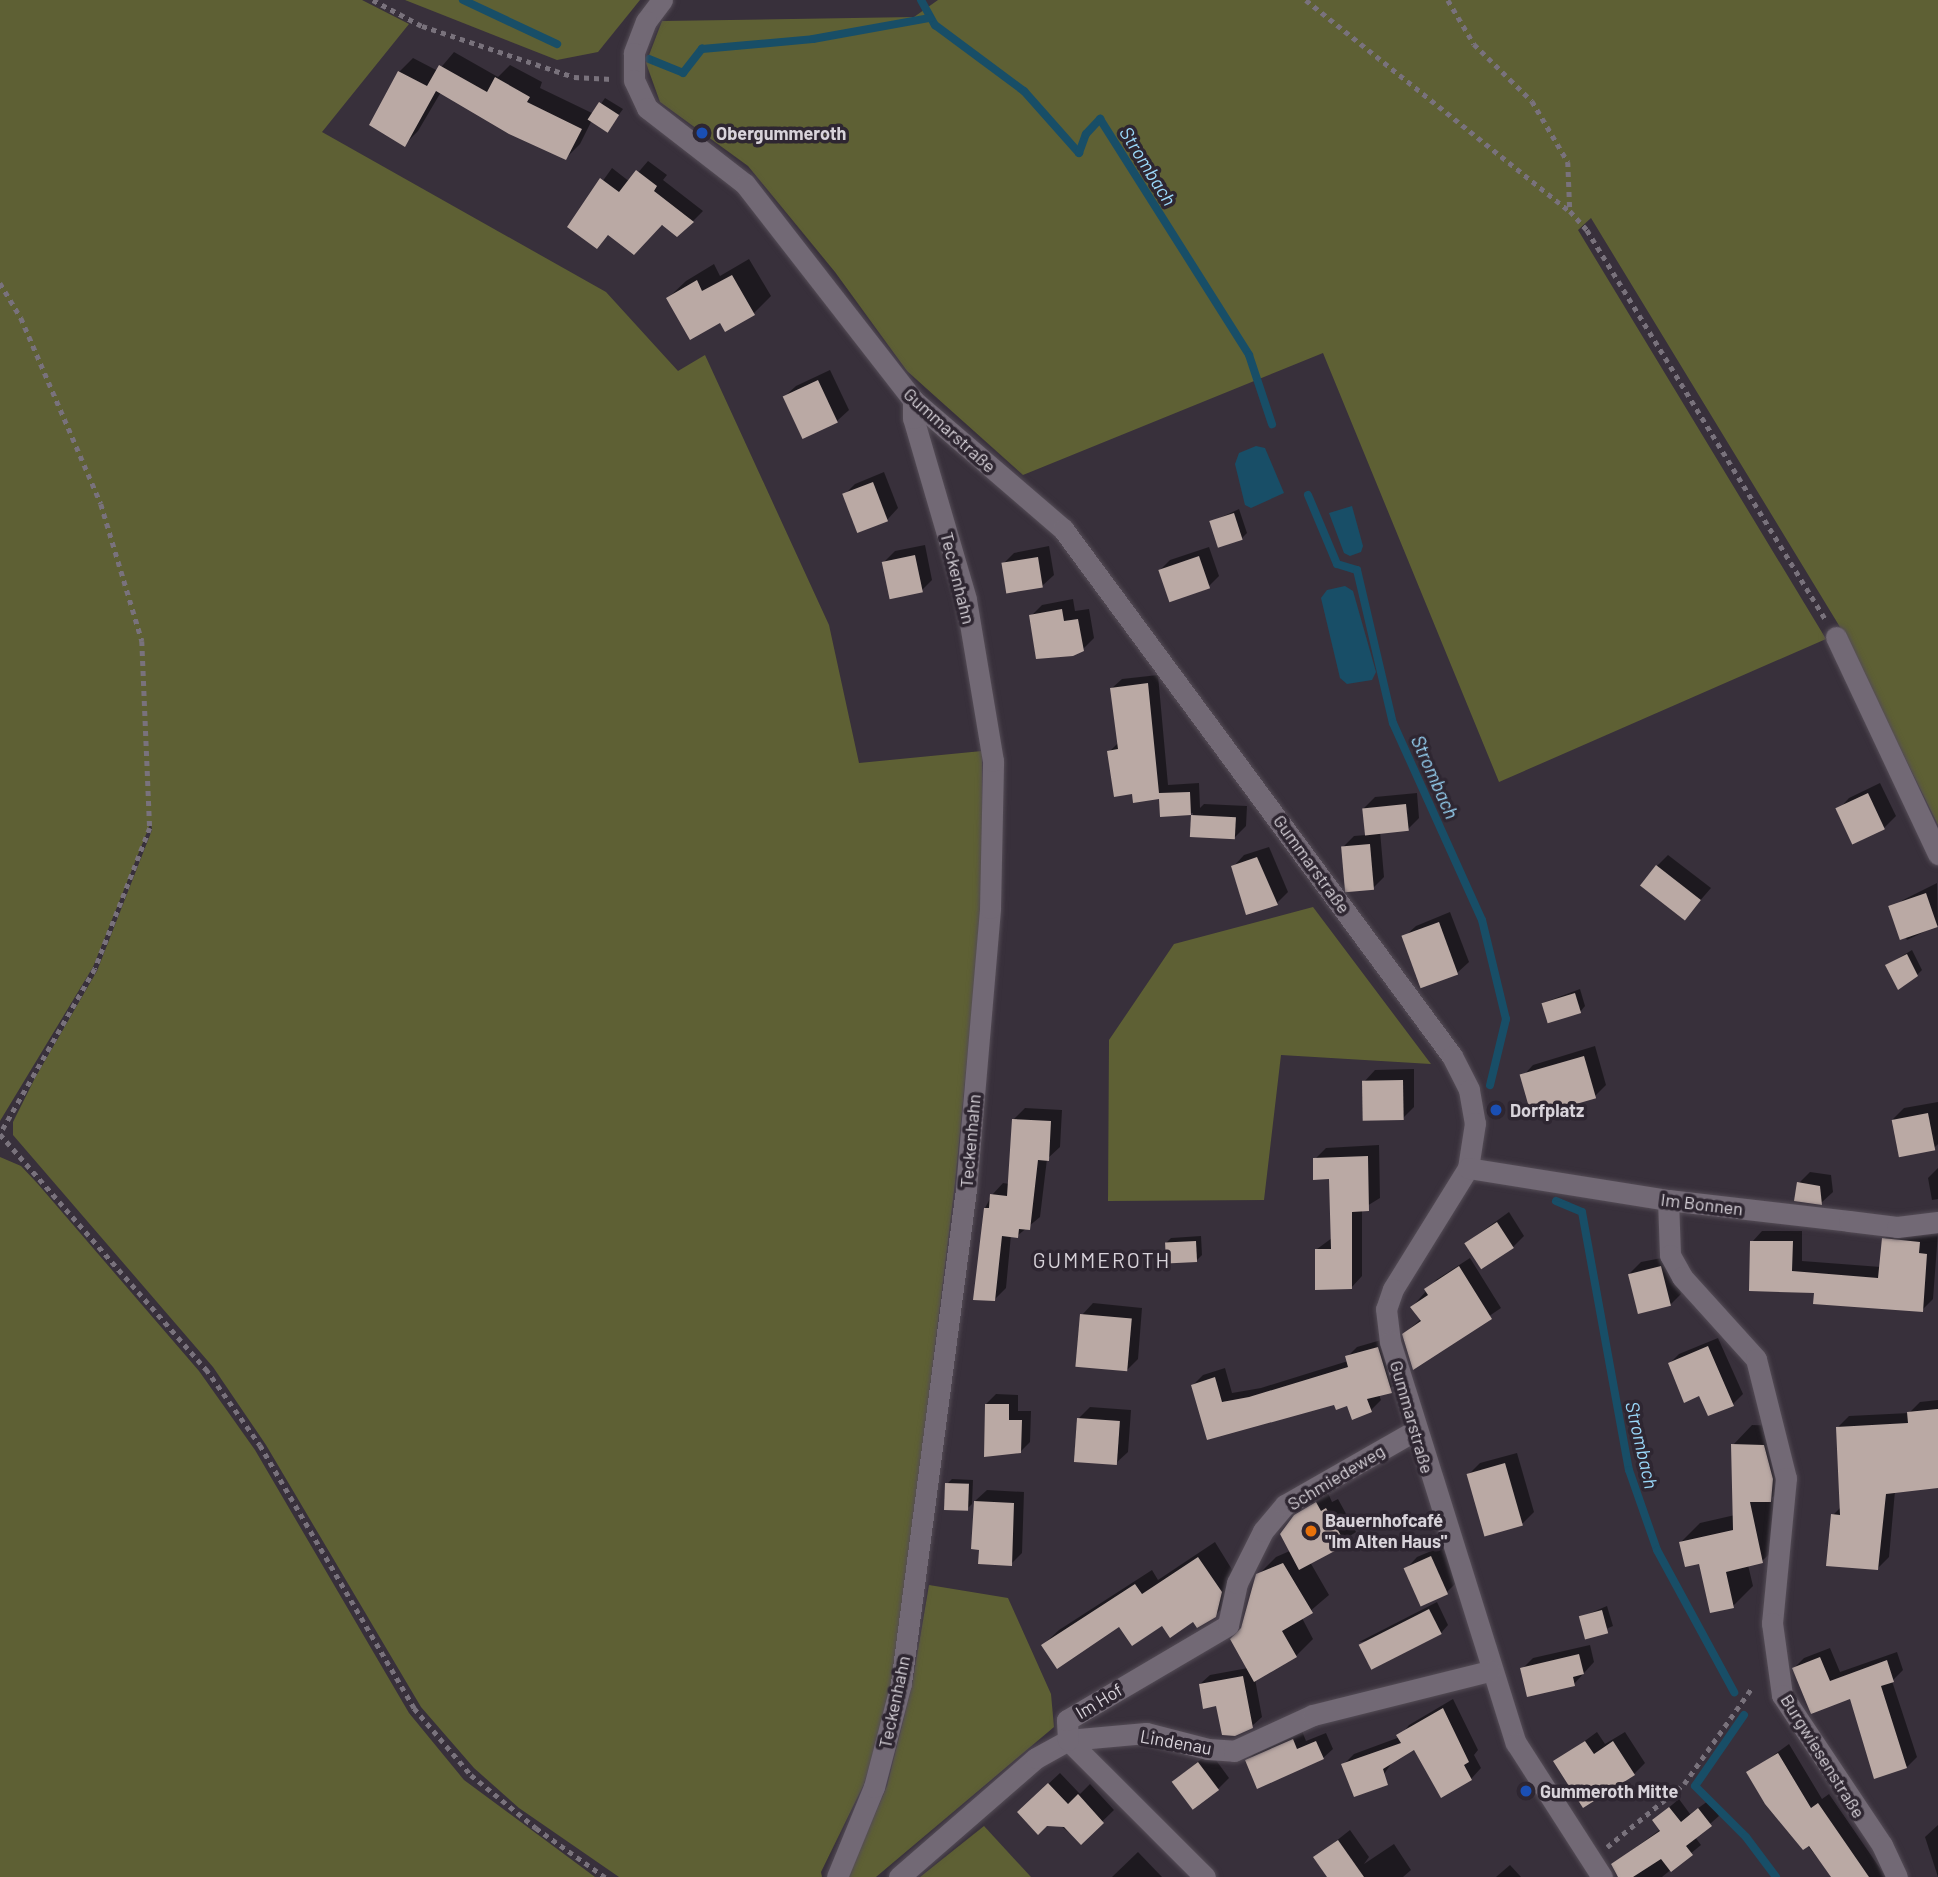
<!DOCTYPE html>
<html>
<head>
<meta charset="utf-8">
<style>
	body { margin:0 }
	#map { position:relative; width:1938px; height:1877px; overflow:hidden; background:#38303b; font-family:Barlow,sans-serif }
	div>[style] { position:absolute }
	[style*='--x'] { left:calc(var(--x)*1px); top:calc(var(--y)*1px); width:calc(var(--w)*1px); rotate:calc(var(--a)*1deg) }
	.green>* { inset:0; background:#5e6034 }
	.water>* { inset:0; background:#184e67 }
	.shadow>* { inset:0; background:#0007 }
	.stream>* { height:8px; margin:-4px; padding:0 4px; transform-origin:4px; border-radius:4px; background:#184e67 }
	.building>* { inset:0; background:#baa9a4; transform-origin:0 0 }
	.path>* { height:4.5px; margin-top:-2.25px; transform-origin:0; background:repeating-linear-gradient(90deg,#79727c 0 5px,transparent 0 10px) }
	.roads { filter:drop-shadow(0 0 2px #544c56) drop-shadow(0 0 2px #544c56) }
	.minor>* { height:21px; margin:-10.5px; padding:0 10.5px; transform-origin:10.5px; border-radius:10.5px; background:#726975 }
	.dots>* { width:19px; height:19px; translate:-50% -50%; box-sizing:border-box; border:4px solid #2e2631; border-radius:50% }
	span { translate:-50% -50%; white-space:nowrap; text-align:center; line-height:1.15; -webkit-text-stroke:7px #2e2631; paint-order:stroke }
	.poi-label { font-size:18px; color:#d8d3da; font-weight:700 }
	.left { translate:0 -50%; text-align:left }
	.street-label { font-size:18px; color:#d8d3da }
	.water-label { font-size:19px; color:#9ad8fa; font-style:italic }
	.quarter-label { font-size:21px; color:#d8d3da; letter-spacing:2px }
</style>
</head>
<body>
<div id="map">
	<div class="green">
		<div style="clip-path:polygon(0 0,362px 0,409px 24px,322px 132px,606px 292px,678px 371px,705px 355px,829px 625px,859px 763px,982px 751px,982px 907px,955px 1183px,894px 1681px,864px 1784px,821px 1872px,822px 1877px,619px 1877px,519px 1808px,474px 1768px,421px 1707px,266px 1445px,213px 1367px,13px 1135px,13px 1122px,35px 1078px,97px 971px,152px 830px,151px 822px,93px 967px,0 1121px)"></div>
		<div style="clip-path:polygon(405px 0,640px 0,598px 52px,557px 60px)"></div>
		<div style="clip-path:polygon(938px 0,1938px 0,1938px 825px,1843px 632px,1591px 218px,1578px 230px,1826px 639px,1499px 782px,1323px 353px,1023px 475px,907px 371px,835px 272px,748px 166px,660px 102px,646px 63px,662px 21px,914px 17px)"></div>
		<div style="clip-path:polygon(1313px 907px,1431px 1064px,1281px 1055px,1264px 1200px,1108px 1201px,1109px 1040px,1174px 944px)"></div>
		<div style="clip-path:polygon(0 1157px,21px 1166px,37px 1183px,199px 1371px,255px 1450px,409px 1713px,464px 1780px,595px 1877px,0 1877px)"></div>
		<div style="clip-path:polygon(929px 1585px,1008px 1598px,1051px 1694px,1054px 1727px,876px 1877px,848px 1877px,887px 1786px,912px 1685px)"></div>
		<div style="clip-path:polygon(984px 1826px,1031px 1877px,920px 1877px)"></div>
	</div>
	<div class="water">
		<div style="clip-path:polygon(1256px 446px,1265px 448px,1284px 493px,1251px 508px,1245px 505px,1235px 464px,1239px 453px)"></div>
		<div style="clip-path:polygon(1352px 506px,1363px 546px,1361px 552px,1350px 556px,1344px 553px,1329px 513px)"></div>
		<div style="clip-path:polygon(1345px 586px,1353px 591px,1376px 672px,1372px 680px,1347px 684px,1340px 678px,1321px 598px,1327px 590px)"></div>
	</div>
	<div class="shadow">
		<div style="clip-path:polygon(454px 52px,498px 77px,510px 65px,542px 82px,540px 88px,594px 114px,605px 98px,623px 109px,607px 131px,592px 120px,580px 144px,566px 158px,441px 92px,418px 131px,404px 145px,399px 72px,413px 58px,438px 71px)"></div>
		<div style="clip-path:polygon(648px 161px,667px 175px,663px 180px,703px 211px,693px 221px,609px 234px,597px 247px,570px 227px,612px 168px,630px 182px)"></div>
		<div style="clip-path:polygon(749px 259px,771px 296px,754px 313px,721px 321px,668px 298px,686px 281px,714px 264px,720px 276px)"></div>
		<div style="clip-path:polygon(830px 370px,849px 410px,837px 421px,803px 437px,784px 397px,796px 386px)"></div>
		<div style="clip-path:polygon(884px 472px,898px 508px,887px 520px,844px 495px,855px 484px)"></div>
		<div style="clip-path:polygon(1239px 509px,1247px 533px,1242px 538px,1211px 522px)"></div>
		<div style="clip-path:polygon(925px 545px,932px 580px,922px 590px,884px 562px,895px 551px)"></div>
		<div style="clip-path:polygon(1049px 546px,1054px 575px,1042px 586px,1003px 564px,1014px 553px)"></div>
		<div style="clip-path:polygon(1209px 547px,1219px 576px,1209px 586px,1160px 570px,1170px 560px)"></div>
		<div style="clip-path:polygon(1073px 599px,1075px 611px,1089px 609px,1094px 638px,1083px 649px,1031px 616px,1042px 605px)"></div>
		<div style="clip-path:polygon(1158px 675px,1168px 785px,1199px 783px,1200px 808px,1204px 804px,1247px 806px,1246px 826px,1235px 837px,1192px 835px,1193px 813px,1162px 815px,1161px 797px,1134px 792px,1109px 752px,1119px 742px,1112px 688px,1122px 679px)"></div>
		<div style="clip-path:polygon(1880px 783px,1896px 816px,1884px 828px,1838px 810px,1849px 798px)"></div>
		<div style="clip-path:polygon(1417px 793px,1419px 818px,1408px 829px,1380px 831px,1384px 877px,1373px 888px,1343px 847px,1354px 836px,1366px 835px,1364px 808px,1375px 797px)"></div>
		<div style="clip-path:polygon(1269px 847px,1288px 892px,1277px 903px,1233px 867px,1244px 855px)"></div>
		<div style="clip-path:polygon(1668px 855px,1711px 888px,1685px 918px,1657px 866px)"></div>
		<div style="clip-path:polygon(1937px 883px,1938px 925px,1907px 940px,1892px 911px,1903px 900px)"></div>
		<div style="clip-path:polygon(1450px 912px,1469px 962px,1457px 973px,1423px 986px,1404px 937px,1416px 926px)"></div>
		<div style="clip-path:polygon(1912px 950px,1922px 970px,1917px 975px,1887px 965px)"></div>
		<div style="clip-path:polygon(1580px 989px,1585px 1006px,1580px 1012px,1543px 1003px)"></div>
		<div style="clip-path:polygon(1595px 1046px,1606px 1085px,1595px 1096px,1522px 1077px,1533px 1065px)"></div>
		<div style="clip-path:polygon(1414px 1069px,1414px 1107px,1403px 1118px,1364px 1082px,1375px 1070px)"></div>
		<div style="clip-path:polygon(1938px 1102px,1938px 1144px,1934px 1148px,1893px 1119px,1904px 1108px)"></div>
		<div style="clip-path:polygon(1025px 1108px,1062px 1110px,1060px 1147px,1047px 1159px,1040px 1217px,1017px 1236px,1011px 1235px,1006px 1288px,994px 1300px,985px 1208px,992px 1195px,1003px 1183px,1010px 1184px,1014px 1119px)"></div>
		<div style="clip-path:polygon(1379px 1145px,1380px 1198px,1362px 1209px,1362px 1276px,1351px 1288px,1317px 1249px,1332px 1238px,1331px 1178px,1315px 1159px,1326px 1148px)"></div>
		<div style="clip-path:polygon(1938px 1168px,1938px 1199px,1932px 1200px,1928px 1178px)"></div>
		<div style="clip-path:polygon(1810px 1172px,1831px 1175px,1833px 1192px,1821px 1203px,1799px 1183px)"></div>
		<div style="clip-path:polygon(1509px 1212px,1524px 1236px,1513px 1247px,1466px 1243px)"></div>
		<div style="clip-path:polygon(1895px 1229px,1938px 1233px,1933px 1299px,1922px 1310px,1816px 1291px,1752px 1242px,1762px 1231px,1802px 1231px,1802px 1261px,1881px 1267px,1884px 1239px)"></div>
		<div style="clip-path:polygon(1201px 1236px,1202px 1255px,1197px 1260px,1166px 1243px,1171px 1238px)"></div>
		<div style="clip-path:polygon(1672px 1256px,1681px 1294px,1670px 1305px,1630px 1273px,1641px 1262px)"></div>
		<div style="clip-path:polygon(1470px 1258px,1501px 1308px,1414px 1367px,1404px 1334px,1421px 1319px,1412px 1307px,1436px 1280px)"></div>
		<div style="clip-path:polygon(1093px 1303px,1142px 1308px,1138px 1359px,1126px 1371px,1082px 1315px)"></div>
		<div style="clip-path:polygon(1388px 1338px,1401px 1381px,1379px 1395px,1381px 1400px,1371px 1410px,1335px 1403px,1208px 1438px,1193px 1385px,1203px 1375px,1225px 1368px,1232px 1393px,1261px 1388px,1348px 1361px,1347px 1357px,1357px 1347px)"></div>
		<div style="clip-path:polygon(1718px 1338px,1743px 1394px,1733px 1404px,1700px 1394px,1670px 1363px,1679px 1354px)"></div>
		<div style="clip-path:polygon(996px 1394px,1018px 1395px,1018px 1411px,1031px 1411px,1030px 1442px,1020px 1452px,986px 1404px)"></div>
		<div style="clip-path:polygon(1938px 1400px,1938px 1487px,1895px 1491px,1889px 1557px,1878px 1568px,1833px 1515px,1842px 1506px,1838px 1427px,1849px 1416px,1909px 1413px,1920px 1402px)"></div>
		<div style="clip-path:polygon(1090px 1407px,1131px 1410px,1128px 1452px,1116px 1463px,1079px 1418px)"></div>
		<div style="clip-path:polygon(1752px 1425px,1783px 1426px,1789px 1480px,1772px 1498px,1782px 1542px,1762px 1561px,1748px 1565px,1753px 1586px,1733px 1606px,1681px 1542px,1700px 1523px,1735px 1515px,1733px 1445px)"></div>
		<div style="clip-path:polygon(1517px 1453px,1534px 1512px,1523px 1523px,1486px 1534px,1469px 1474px,1480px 1463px)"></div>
		<div style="clip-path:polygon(952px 1479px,973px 1480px,972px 1504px,967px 1509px,947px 1484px)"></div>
		<div style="clip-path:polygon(987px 1490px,1024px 1492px,1022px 1553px,1011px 1564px,975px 1501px)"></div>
		<div style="clip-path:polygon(1328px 1493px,1332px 1502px,1338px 1499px,1356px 1532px,1310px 1562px,1329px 1595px,1302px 1618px,1313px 1639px,1296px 1656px,1255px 1679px,1262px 1717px,1252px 1726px,1218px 1704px,1200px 1684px,1210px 1675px,1248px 1668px,1242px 1629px,1258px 1575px,1276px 1557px,1292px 1550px,1295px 1516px)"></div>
		<div style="clip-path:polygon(1215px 1542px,1236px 1576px,1232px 1599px,1215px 1615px,1120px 1625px,1043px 1645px,1059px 1630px,1152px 1570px,1158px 1580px)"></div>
		<div style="clip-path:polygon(1443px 1546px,1458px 1581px,1447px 1592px,1406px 1569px,1417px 1557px)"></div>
		<div style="clip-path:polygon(1437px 1602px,1448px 1625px,1441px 1633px,1359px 1642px)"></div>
		<div style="clip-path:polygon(1607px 1606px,1613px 1626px,1587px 1637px,1581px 1617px)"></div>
		<div style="clip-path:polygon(1590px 1645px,1594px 1662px,1574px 1684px,1522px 1669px,1533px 1658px)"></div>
		<div style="clip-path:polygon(1830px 1648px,1840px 1672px,1897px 1652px,1903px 1670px,1892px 1681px,1917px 1757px,1907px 1767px,1851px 1697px,1794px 1668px,1804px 1658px)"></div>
		<div style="clip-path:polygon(1453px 1699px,1478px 1750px,1474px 1755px,1481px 1768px,1471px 1779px,1415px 1748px,1393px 1761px,1384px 1774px,1343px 1765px,1354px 1754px,1400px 1737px,1409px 1725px)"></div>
		<div style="clip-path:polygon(1302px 1731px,1306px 1741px,1326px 1733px,1333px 1749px,1323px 1758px,1247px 1761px,1257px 1751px)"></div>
		<div style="clip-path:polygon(1597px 1732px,1605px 1744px,1625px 1732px,1645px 1763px,1634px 1774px,1556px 1762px)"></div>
		<div style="clip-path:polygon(1789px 1744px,1822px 1799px,1829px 1794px,1886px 1877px,1833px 1877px,1749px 1773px)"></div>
		<div style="clip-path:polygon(1210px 1752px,1229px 1778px,1218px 1789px,1173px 1782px)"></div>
		<div style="clip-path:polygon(1060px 1773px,1080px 1794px,1090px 1784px,1114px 1810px,1081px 1842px,1030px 1801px)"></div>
		<div style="clip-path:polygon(1679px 1799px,1690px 1814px,1708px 1801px,1719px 1816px,1695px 1837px,1701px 1845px,1662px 1877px,1622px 1877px,1613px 1864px,1661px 1829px,1654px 1820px)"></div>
		<div style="clip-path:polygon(1938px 1825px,1938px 1877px,1925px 1837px)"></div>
		<div style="clip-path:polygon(1350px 1830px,1369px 1857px,1364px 1864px,1394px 1844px,1411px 1870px,1403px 1877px,1329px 1877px,1316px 1857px)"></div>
		<div style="clip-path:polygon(1138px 1852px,1162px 1877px,1112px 1877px)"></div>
		<div style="clip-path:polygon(1510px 1865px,1521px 1877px,1496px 1877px)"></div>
	</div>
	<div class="stream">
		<div style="--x:463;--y:0;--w:104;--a:25.1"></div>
		<div style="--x:921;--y:0;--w:29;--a:61"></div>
		<div style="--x:935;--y:25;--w:111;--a:36.6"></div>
		<div style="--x:1024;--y:91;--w:83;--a:48.4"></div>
		<div style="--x:1079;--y:153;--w:20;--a:-70"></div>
		<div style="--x:1086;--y:134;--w:21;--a:-47"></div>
		<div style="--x:1100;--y:119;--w:279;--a:57.7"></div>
		<div style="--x:1249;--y:355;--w:73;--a:71.6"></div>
		<div style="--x:649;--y:59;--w:37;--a:22"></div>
		<div style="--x:683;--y:73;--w:31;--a:-52"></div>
		<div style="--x:702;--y:49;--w:111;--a:-5.1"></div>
		<div style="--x:813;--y:39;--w:119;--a:-10.2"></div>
		<div style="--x:1308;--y:495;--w:75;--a:67.2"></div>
		<div style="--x:1337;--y:564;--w:21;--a:17"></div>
		<div style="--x:1357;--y:570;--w:157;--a:76.8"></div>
		<div style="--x:1393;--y:723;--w:216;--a:65.7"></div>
		<div style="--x:1482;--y:920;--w:102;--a:76.4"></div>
		<div style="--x:1506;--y:1019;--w:68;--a:103.6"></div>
		<div style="--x:1556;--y:1201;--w:28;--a:23"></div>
		<div style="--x:1582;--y:1212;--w:262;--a:79.7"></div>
		<div style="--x:1629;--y:1470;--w:85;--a:70.7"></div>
		<div style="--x:1657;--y:1550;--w:162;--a:61.5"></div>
		<div style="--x:1744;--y:1715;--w:86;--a:124.6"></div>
		<div style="--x:1695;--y:1786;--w:72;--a:45"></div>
		<div style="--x:1746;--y:1837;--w:50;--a:53.1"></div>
	</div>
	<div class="building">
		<div style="clip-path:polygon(439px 65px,487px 92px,495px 77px,530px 97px,527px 102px,582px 129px,566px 160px,509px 134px,436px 91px,405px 147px,369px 125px,398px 71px,427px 86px)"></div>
		<div style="left:599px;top:102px;width:24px;height:21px;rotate:33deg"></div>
		<div style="clip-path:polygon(636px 170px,657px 186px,654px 191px,694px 222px,677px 237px,662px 225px,634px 255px,608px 235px,597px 249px,567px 227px,600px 178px,619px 192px)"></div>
		<div style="clip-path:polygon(732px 275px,755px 315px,725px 332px,720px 323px,690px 340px,666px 298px,697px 280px,702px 291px)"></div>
		<div style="left:818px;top:380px;width:47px;height:39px;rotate:65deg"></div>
		<div style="left:873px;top:482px;width:42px;height:33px;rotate:69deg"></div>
		<div style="left:1234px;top:513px;width:28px;height:26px;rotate:72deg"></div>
		<div style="left:915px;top:555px;width:38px;height:34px;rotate:78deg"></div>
		<div style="left:1199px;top:556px;width:34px;height:43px;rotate:71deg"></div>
		<div style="left:1038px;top:557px;width:31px;height:37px;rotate:81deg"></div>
		<div style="clip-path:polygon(1062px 609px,1064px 621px,1078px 619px,1084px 651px,1073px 656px,1036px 659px,1029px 615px)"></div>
		<div style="clip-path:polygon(1148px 683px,1159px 793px,1190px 792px,1191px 815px,1160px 817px,1159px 799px,1133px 803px,1132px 794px,1114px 797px,1107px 751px,1118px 749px,1110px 688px)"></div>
		<div style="left:1868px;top:793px;width:40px;height:36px;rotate:65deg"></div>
		<div style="left:1406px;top:804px;width:27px;height:44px;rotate:84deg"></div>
		<div style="left:1191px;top:815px;width:45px;height:22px;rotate:3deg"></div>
		<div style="left:1370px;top:844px;width:46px;height:29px;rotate:85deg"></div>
		<div style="clip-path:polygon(1257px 857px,1278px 905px,1246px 915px,1231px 866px)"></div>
		<div style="left:1656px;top:865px;width:57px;height:26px;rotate:38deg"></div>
		<div style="left:1926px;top:893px;width:36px;height:40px;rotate:71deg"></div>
		<div style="left:1439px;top:922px;width:56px;height:40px;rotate:70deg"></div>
		<div style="clip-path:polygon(1907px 954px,1918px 976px,1898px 990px,1885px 965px)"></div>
		<div style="left:1575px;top:993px;width:21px;height:35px;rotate:73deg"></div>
		<div style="left:1584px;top:1056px;width:44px;height:67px;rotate:74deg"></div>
		<div style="left:1403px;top:1080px;width:40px;height:41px;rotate:89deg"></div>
		<div style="left:1928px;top:1113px;width:38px;height:37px;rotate:79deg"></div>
		<div style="clip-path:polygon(1012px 1119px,1051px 1121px,1049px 1161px,1038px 1160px,1030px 1230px,1019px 1229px,1018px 1238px,1002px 1236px,995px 1301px,973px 1300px,984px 1208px,989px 1208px,990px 1194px,1007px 1196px)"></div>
		<div style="clip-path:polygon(1368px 1156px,1369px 1211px,1352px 1212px,1352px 1289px,1315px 1290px,1315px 1249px,1331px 1249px,1329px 1179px,1313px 1180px,1313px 1158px)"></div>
		<div style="clip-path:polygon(1797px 1182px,1820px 1186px,1822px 1205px,1794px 1201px)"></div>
		<div style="left:1497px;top:1222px;width:31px;height:39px;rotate:57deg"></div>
		<div style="clip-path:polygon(1882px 1238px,1920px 1242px,1919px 1253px,1927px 1254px,1923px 1312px,1813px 1304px,1814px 1293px,1749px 1291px,1750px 1241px,1793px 1241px,1792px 1271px,1878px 1278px)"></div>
		<div style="left:1196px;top:1241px;width:21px;height:31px;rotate:87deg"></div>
		<div style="clip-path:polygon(1459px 1266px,1492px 1319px,1413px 1370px,1402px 1334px,1421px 1321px,1410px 1307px,1428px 1295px,1424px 1289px)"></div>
		<div style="left:1661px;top:1266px;width:41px;height:34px;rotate:76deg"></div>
		<div style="left:1080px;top:1314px;width:52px;height:53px;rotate:5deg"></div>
		<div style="clip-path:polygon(1708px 1346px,1734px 1406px,1708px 1416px,1699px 1396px,1684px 1403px,1668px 1363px)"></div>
		<div style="clip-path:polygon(1378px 1347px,1392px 1393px,1367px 1399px,1372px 1412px,1352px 1420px,1347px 1406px,1336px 1410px,1334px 1405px,1207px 1440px,1191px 1385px,1215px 1377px,1222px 1402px,1249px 1397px,1348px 1367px,1345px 1356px)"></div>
		<div style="clip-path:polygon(985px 1404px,1009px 1404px,1009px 1420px,1022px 1420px,1021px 1453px,984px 1457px)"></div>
		<div style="clip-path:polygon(1938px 1409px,1938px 1488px,1886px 1494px,1878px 1570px,1826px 1566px,1831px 1514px,1840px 1515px,1836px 1427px,1908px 1423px,1907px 1412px)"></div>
		<div style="left:1077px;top:1418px;width:43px;height:44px;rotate:4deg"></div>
		<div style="clip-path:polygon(1731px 1444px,1764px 1445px,1773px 1479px,1771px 1502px,1750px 1502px,1763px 1563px,1726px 1572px,1734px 1608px,1710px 1613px,1699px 1564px,1685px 1567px,1679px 1542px,1733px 1530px)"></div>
		<div style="left:1505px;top:1463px;width:65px;height:40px;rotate:74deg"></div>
		<div style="left:945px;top:1483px;width:24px;height:27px;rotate:2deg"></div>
		<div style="clip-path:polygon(974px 1501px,1014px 1503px,1012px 1566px,978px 1564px,979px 1550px,971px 1549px)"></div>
		<div style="clip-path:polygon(1316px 1502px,1321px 1511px,1326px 1508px,1346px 1545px,1299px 1570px,1280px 1534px,1294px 1515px)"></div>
		<div style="left:1431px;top:1556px;width:42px;height:30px;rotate:66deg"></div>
		<div style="clip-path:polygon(1198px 1557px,1222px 1592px,1216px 1617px,1197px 1628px,1193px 1622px,1170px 1638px,1162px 1626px,1132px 1646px,1119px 1627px,1057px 1669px,1041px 1645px,1135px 1584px,1142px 1594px)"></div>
		<div style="clip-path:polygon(1283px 1563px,1313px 1613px,1282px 1631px,1297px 1657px,1254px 1682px,1230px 1639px,1241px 1628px,1256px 1574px)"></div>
		<div style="left:1429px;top:1609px;width:28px;height:79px;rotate:63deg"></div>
		<div style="left:1602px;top:1610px;width:24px;height:24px;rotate:75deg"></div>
		<div style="clip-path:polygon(1579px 1654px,1584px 1674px,1573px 1677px,1575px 1686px,1527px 1697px,1520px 1668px)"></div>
		<div style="clip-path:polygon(1820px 1657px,1830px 1681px,1887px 1660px,1894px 1682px,1881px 1686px,1907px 1768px,1874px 1779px,1850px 1699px,1811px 1714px,1792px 1668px)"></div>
		<div style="clip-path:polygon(1243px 1676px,1253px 1728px,1235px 1736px,1222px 1735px,1216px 1706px,1203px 1709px,1199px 1684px)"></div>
		<div style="clip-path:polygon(1443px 1708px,1469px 1762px,1464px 1765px,1472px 1780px,1441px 1798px,1414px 1750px,1383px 1769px,1388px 1785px,1354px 1797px,1341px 1764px,1401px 1743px,1396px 1735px)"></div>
		<div style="clip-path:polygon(1293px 1739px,1297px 1749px,1316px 1741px,1324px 1759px,1257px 1789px,1245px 1760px)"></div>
		<div style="clip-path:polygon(1585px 1741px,1594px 1754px,1613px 1741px,1635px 1775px,1583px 1808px,1553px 1761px)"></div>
		<div style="clip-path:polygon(1778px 1753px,1811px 1808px,1818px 1803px,1869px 1877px,1831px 1877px,1809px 1846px,1803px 1850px,1765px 1804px,1746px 1772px)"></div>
		<div style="left:1198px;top:1762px;width:35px;height:33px;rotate:53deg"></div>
		<div style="clip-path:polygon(1048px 1783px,1068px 1804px,1078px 1794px,1104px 1823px,1081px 1845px,1064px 1827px,1047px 1826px,1038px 1835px,1017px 1812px)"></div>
		<div style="clip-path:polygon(1669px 1807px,1681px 1822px,1698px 1808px,1712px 1826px,1686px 1846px,1693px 1855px,1671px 1872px,1661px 1859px,1633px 1877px,1618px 1877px,1611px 1864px,1660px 1831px,1652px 1820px)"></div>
		<div style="clip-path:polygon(1338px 1840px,1364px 1877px,1327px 1877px,1313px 1857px)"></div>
	</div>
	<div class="path">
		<div style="--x:373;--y:0;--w:55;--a:28"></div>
		<div style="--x:422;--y:26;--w:160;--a:18.5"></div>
		<div style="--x:574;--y:77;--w:38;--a:3"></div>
		<div style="--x:1306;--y:0;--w:337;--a:38.7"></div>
		<div style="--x:1448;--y:0;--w:51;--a:59.4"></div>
		<div style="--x:1474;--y:44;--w:81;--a:44.5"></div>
		<div style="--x:1532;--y:101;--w:71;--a:59.5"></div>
		<div style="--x:1568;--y:162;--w:49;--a:87.7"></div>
		<div style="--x:1570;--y:211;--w:25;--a:48"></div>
		<div style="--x:1587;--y:230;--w:456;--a:58.5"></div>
		<div style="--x:0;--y:283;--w:41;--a:59"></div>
		<div style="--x:21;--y:318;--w:202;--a:66.7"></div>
		<div style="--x:101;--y:504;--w:143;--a:73.3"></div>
		<div style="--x:142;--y:641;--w:187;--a:87.6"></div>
		<div style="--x:150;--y:828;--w:151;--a:111.3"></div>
		<div style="--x:95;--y:969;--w:190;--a:119.9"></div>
		<div style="--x:0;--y:1134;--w:313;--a:48.8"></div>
		<div style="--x:206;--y:1369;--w:93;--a:54.6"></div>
		<div style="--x:260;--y:1445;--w:305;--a:59.6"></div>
		<div style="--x:414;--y:1708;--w:88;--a:49.6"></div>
		<div style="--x:471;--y:1775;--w:84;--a:39.2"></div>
		<div style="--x:536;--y:1828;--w:85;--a:35.4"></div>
		<div style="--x:1607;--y:1847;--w:99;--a:-39.3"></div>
		<div style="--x:1684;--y:1784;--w:116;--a:-54.8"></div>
	</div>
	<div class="roads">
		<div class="minor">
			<div style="--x:662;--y:0;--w:26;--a:127"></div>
			<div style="--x:646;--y:21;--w:34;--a:111"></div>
			<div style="--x:634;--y:53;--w:27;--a:90"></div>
			<div style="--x:634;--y:80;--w:31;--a:65"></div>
			<div style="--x:647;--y:108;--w:124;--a:37.8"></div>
			<div style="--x:745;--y:184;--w:274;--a:52.1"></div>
			<div style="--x:913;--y:400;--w:198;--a:40.7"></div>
			<div style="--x:1063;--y:529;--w:655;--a:53.57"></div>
			<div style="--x:1452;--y:1056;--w:38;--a:63"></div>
			<div style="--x:1469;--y:1090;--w:34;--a:80"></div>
			<div style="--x:1475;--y:1123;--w:46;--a:98.8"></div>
			<div style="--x:1468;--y:1168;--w:142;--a:121.8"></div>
			<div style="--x:1393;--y:1289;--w:21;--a:109"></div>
			<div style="--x:1386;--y:1309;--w:33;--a:83"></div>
			<div style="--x:1390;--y:1342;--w:420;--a:72.6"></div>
			<div style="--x:1516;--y:1743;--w:159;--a:57.3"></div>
			<div style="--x:1836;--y:637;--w:240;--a:64.8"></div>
			<div style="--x:1468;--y:1168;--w:203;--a:9.1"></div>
			<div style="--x:1668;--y:1200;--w:182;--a:6.6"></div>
			<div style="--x:1849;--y:1221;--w:48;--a:7.1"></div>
			<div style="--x:1897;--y:1227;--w:41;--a:-7"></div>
			<div style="--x:1668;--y:1200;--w:55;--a:87.9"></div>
			<div style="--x:1670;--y:1255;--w:25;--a:61"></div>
			<div style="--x:1682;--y:1277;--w:110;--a:47.9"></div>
			<div style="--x:1756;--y:1359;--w:123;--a:75.9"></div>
			<div style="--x:1786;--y:1478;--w:146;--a:95.5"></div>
			<div style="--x:1772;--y:1623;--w:73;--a:82.1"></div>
			<div style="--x:1782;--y:1695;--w:180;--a:56.3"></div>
			<div style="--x:1882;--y:1845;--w:35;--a:65"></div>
			<div style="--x:837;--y:1877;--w:97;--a:-67.7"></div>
			<div style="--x:874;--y:1787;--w:107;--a:-75.4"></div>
			<div style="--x:901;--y:1683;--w:498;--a:-82.5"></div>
			<div style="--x:966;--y:1189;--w:282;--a:-85.1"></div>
			<div style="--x:990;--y:908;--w:147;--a:-88.8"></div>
			<div style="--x:993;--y:761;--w:164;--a:-99.5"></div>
			<div style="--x:966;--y:599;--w:189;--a:-106.3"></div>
			<div style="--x:913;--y:418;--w:18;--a:-90"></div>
			<div style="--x:899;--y:1877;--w:181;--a:-41"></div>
			<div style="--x:1036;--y:1758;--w:37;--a:-29"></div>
			<div style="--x:1068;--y:1740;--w:78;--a:-5.1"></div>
			<div style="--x:1146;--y:1733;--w:64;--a:14.5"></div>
			<div style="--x:1208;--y:1749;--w:26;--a:4"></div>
			<div style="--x:1234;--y:1751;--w:87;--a:-24.5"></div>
			<div style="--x:1313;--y:1715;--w:182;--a:-14"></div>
			<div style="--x:1205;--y:1877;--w:194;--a:-135"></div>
			<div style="--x:1068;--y:1740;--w:20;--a:-93"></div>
			<div style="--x:1067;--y:1720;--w:187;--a:-30.5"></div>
			<div style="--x:1228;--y:1625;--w:43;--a:-77.9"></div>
			<div style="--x:1237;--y:1583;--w:58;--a:-63.4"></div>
			<div style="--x:1263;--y:1531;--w:34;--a:-50"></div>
			<div style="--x:1285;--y:1505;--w:151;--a:-29.8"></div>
		</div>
	</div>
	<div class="dots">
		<div style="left:702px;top:133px;background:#1a4fb4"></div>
		<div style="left:1496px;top:1110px;background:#1a4fb4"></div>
		<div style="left:1311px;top:1531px;background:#e8710a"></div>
		<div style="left:1526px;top:1791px;background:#1a4fb4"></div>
	</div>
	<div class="poi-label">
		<span class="left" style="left:716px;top:133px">Obergummeroth</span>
		<span class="left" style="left:1510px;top:1110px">Dorfplatz</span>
		<span class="left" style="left:1325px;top:1531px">Bauernhofcafé<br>"Im Alten Haus"</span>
		<span class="left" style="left:1540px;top:1791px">Gummeroth Mitte</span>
	</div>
	<div class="street-label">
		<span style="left:950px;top:430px;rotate:42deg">Gummarstraße</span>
		<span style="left:958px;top:578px;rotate:76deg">Teckenhahn</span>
		<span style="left:1312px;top:864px;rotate:54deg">Gummarstraße</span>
		<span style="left:970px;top:1141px;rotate:-85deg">Teckenhahn</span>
		<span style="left:1702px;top:1204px;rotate:7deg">Im Bonnen</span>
		<span style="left:1412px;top:1417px;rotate:74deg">Gummarstraße</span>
		<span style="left:1336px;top:1477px;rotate:-31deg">Schmiedeweg</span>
		<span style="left:1099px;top:1701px;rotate:-31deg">Im Hof</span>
		<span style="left:894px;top:1702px;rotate:-78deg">Teckenhahn</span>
		<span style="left:1176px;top:1742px;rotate:10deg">Lindenau</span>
		<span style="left:1823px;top:1756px;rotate:58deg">Burgwiesenstraße</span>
	</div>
	<div class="water-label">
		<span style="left:1148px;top:166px;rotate:58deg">Strombach</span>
		<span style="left:1435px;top:777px;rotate:66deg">Strombach</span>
		<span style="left:1642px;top:1445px;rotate:77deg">Strombach</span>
	</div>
	<div class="quarter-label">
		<span style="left:1102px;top:1260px">GUMMEROTH</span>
	</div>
</div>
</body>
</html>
